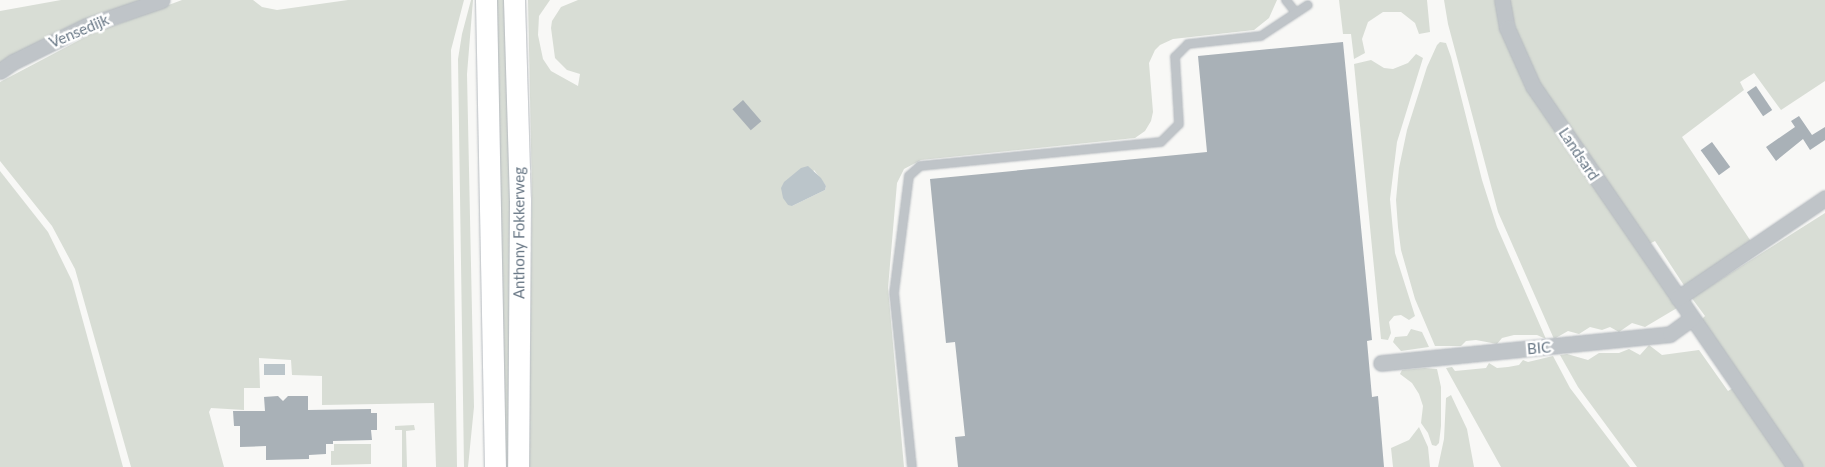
<!DOCTYPE html>
<html>
<head>
<meta charset="utf-8">
<style>
	body { margin:0 }
	#map { position:relative; width:1825px; height:467px; overflow:hidden; background:#f8f8f6; font-family:Lato,sans-serif }
	div>[style] { position:absolute }
	[style*='--x'] { left:calc(var(--x)*1px); top:calc(var(--y)*1px); width:calc(var(--w)*1px); rotate:calc(var(--a)*1deg) }
	.green>* { inset:0; background:#d8ddd5 }
	.water>* { inset:0; background:#bbc5ca; transform-origin:0 0 }
	.building>* { inset:0; background:#a9b1b7; transform-origin:0 0 }
	.roads { filter:drop-shadow(0 0 1px #b4b9be) drop-shadow(0 0 1px #b4b9be) }
	.lane>* { height:8px; margin:-4px; padding:0 4px; transform-origin:4px; border-radius:4px; background:#bfc4c8 }
	.street>* { height:15px; margin:-7.5px; padding:0 7.5px; transform-origin:7.5px; border-radius:7.5px; background:#bfc4c8 }
	.secondary>* { height:21px; margin:-10.5px; padding:0 10.5px; transform-origin:10.5px; border-radius:10.5px; background:#fff }
	span { translate:-50% -50%; white-space:nowrap; text-align:center; line-height:1.15; -webkit-text-stroke:5px #fff; paint-order:stroke }
	.street-label { font-size:15px; color:#697886 }
</style>
</head>
<body>
<div id="map">
	<div class="green">
		<div style="clip-path:polygon(61px 0,142px 0,0 66px,0 11px)"></div>
		<div style="clip-path:polygon(182px 0,253px 0,262px 7px,277px 10px,348px 0,464px 0,451px 50px,457px 467px,436px 467px,434px 403px,322px 405px,322px 376px,292px 375px,291px 360px,259px 358px,260px 388px,244px 388px,244px 410px,211px 408px,209px 412px,224px 467px,131px 467px,75px 269px,52px 226px,0 161px,0 82px,91px 34px)"></div>
		<div style="clip-path:polygon(471px 0,473px 0,467px 74px,474px 407px,468px 467px,464px 467px,458px 59px,462px 34px)"></div>
		<div style="clip-path:polygon(494px 0,507px 0,511px 218px,508px 467px,502px 467px)"></div>
		<div style="clip-path:polygon(evenodd,528px 0,550px 0,539px 16px,538px 35px,543px 59px,551px 71px,578px 86px,580px 74px,567px 70px,555px 58px,551px 28px,552px 21px,561px 7px,578px 0,1277px 0,1269px 18px,1254px 30px,1173px 39px,1160px 45px,1155px 50px,1149px 63px,1153px 112px,1151px 121px,1145px 131px,1135px 138px,921px 160px,904px 169px,897px 183px,888px 288px,904px 467px,529px 467px,532px 194px,528px 0,814px 170px,826px 186px,825px 190px,792px 206px,814px 170px)"></div>
		<div style="clip-path:polygon(1339px 0,1427px 0,1430px 32px,1419px 34px,1415px 23px,1401px 12px,1383px 12px,1368px 22px,1362px 39px,1365px 53px,1354px 59px,1351px 34px,1343px 34px)"></div>
		<div style="clip-path:polygon(1444px 0,1496px 0,1502px 30px,1677px 308px,1645px 327px,1632px 323px,1619px 332px,1610px 327px,1602px 330px,1590px 327px,1579px 334px,1568px 331px,1554px 339px,1498px 212px,1448px 24px)"></div>
		<div style="clip-path:polygon(1508px 0,1825px 0,1825px 81px,1781px 110px,1754px 73px,1740px 82px,1744px 90px,1682px 137px,1752px 243px,1685px 287px,1655px 241px,1649px 244px,1540px 85px,1516px 30px)"></div>
		<div style="clip-path:polygon(1440px 42px,1446px 43px,1451px 57px,1482px 180px,1497px 227px,1546px 339px,1537px 335px,1514px 335px,1502px 338px,1497px 344px,1476px 340px,1466px 341px,1461px 346px,1435px 346px,1415px 299px,1401px 250px,1398px 227px,1396px 200px,1399px 168px,1407px 130px,1427px 67px,1437px 45px)"></div>
		<div style="clip-path:polygon(1416px 54px,1423px 58px,1397px 142px,1390px 199px,1395px 253px,1415px 316px,1409px 320px,1401px 315px,1394px 316px,1389px 322px,1391px 333px,1388px 340px,1381px 339px,1354px 64px,1371px 60px,1384px 68px,1393px 69px,1408px 63px)"></div>
		<div style="clip-path:polygon(0 171px,48px 232px,72px 281px,123px 467px,0 467px)"></div>
		<div style="clip-path:polygon(1825px 213px,1825px 467px,1803px 467px,1701px 320px,1705px 316px,1688px 293px,1695px 288px,1699px 293px)"></div>
		<div style="clip-path:polygon(1411px 329px,1422px 332px,1429px 347px,1401px 351px,1393px 342px,1395px 337px,1407px 336px)"></div>
		<div style="clip-path:polygon(1649px 345px,1662px 355px,1699px 350px,1728px 391px,1733px 388px,1788px 467px,1637px 467px,1578px 387px,1560px 355px,1567px 354px,1588px 360px,1599px 353px,1619px 353px,1629px 349px,1640px 355px)"></div>
		<div style="clip-path:polygon(1553px 356px,1570px 388px,1630px 467px,1501px 467px,1446px 368px,1452px 367px,1455px 371px,1486px 368px,1489px 363px,1497px 368px,1508px 367px,1519px 365px,1523px 360px,1528px 362px)"></div>
		<div style="clip-path:polygon(1425px 368px,1437px 369px,1441px 387px,1441px 426px,1439px 443px,1436px 446px,1432px 445px,1428px 433px,1421px 423px,1423px 406px,1419px 394px,1412px 383px,1400px 374px,1402px 370px)"></div>
		<div style="clip-path:polygon(1451px 395px,1467px 429px,1474px 467px,1438px 467px,1444px 439px,1446px 398px)"></div>
		<div style="clip-path:polygon(414px 425px,415px 430px,406px 431px,407px 467px,402px 467px,402px 430px,395px 430px,395px 426px)"></div>
		<div style="clip-path:polygon(1419px 427px,1428px 447px,1430px 467px,1393px 467px,1391px 448px,1409px 440px)"></div>
		<div style="clip-path:polygon(334px 444px,371px 444px,371px 464px,331px 465px,331px 451px,334px 451px)"></div>
	</div>
	<div class="water">
		<div style="clip-path:polygon(808px 166px,821px 178px,826px 186px,825px 190px,792px 206px,788px 205px,783px 198px,781px 188px,784px 182px,801px 168px)"></div>
		<div style="left:285px;top:364px;width:11px;height:21px;rotate:90deg"></div>
	</div>
	<div class="building">
		<div style="clip-path:polygon(1343px 42px,1372px 340px,1367px 341px,1372px 397px,1378px 396px,1384px 467px,958px 467px,955px 437px,965px 436px,955px 342px,946px 343px,930px 179px,1207px 152px,1198px 56px)"></div>
		<div style="left:1756px;top:86px;width:29px;height:11px;rotate:56deg"></div>
		<div style="left:743px;top:100px;width:28px;height:14px;rotate:49deg"></div>
		<div style="clip-path:polygon(1799px 116px,1812px 135px,1825px 127px,1825px 140px,1810px 150px,1803px 139px,1776px 161px,1766px 147px,1795px 127px,1791px 121px)"></div>
		<div style="left:1712px;top:142px;width:31px;height:14px;rotate:54deg"></div>
		<div style="clip-path:polygon(278px 396px,283px 401px,288px 396px,308px 396px,308px 410px,371px 409px,371px 413px,377px 413px,377px 430px,371px 430px,372px 440px,333px 441px,333px 444px,326px 444px,326px 454px,309px 455px,309px 459px,266px 460px,266px 446px,240px 447px,240px 426px,234px 426px,233px 411px,265px 411px,264px 397px)"></div>
	</div>
	<div class="roads">
		<div class="lane">
			<div style="--x:1286;--y:0;--w:16;--a:52"></div>
			<div style="--x:912;--y:467;--w:175;--a:-95.9"></div>
			<div style="--x:894;--y:293;--w:118;--a:-82.7"></div>
			<div style="--x:909;--y:176;--w:15;--a:-42"></div>
			<div style="--x:920;--y:166;--w:242;--a:-5.7"></div>
			<div style="--x:1161;--y:142;--w:25;--a:-45"></div>
			<div style="--x:1179;--y:124;--w:67;--a:-93.4"></div>
			<div style="--x:1175;--y:57;--w:18;--a:-45"></div>
			<div style="--x:1188;--y:44;--w:73;--a:-6.3"></div>
			<div style="--x:1261;--y:36;--w:56;--a:-33.4"></div>
		</div>
		<div class="street">
			<div style="--x:1502;--y:0;--w:28;--a:80"></div>
			<div style="--x:1507;--y:28;--w:64;--a:65.9"></div>
			<div style="--x:1533;--y:86;--w:462;--a:55.5"></div>
			<div style="--x:0;--y:71;--w:16;--a:-35"></div>
			<div style="--x:13;--y:62;--w:81;--a:-26.3"></div>
			<div style="--x:86;--y:26;--w:80;--a:-18.9"></div>
			<div style="--x:1678;--y:298;--w:178;--a:-34.2"></div>
			<div style="--x:1381;--y:363;--w:290;--a:-5.7"></div>
			<div style="--x:1670;--y:334;--w:27;--a:-36"></div>
		</div>
		<div class="secondary">
			<div style="--x:486;--y:0;--w:467;--a:88.9"></div>
			<div style="--x:514;--y:0;--w:200;--a:88.3"></div>
			<div style="--x:520;--y:200;--w:267;--a:90.4"></div>
		</div>
	</div>
	<div class="street-label">
		<span style="left:79px;top:31px;rotate:-23deg">Vensedijk</span>
		<span style="left:1579px;top:154px;rotate:56deg">Landsard</span>
		<span style="left:519px;top:233px;rotate:-90deg">Anthony Fokkerweg</span>
		<span style="left:1539px;top:348px;rotate:-5deg">BIC</span>
	</div>
</div>
</body>
</html>
